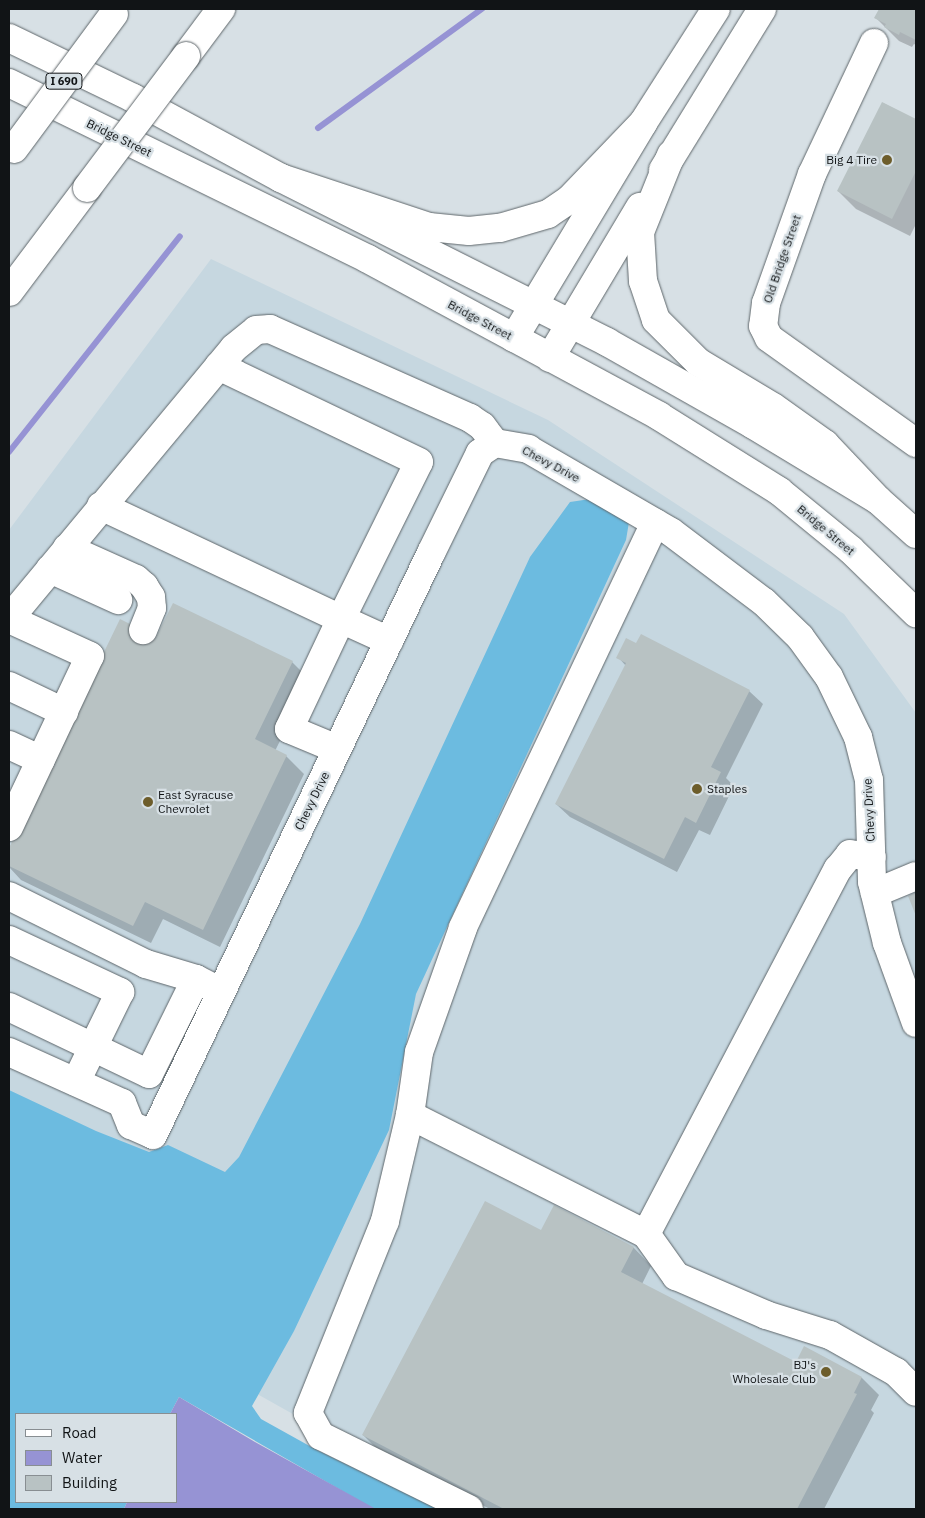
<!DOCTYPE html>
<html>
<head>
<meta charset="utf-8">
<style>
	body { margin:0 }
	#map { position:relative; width:925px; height:1518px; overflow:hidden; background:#d7e0e5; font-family:"IBM Plex Sans",sans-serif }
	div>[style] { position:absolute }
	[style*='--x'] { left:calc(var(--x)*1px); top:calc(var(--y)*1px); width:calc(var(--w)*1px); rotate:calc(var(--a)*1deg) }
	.built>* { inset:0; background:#c6d7e0 }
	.forest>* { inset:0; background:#6cbbe0 }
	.water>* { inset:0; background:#9693d4 }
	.shadow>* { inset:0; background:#0003 }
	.stream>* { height:6px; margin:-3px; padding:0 3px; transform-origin:3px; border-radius:3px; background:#9693d4 }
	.building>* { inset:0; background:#b8c2c3 }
	.roads { filter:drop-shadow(0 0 1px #5e666a) drop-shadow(0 0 1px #5e666a) }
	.minor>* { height:28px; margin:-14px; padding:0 14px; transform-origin:14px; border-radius:14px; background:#fff }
	.major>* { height:28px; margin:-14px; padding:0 14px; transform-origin:14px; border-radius:14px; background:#fff }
	.highway>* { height:28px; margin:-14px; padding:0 14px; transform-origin:14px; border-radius:14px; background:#fff }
	.bridges { filter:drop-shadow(0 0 1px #5e666a) drop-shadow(0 0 1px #5e666a) }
	.highway-bridge>* { height:28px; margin:-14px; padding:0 14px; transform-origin:14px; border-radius:14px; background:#fff }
	.dots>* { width:14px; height:14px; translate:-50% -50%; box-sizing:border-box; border:2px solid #d7e0e5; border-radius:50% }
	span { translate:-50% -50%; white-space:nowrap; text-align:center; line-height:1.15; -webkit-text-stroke:4.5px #d7e0e5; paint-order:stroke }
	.shield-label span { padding:1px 4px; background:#d7e0e5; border:1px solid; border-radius:4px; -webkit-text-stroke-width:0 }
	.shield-label { font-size:11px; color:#111416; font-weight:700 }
	.street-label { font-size:12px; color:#111416 }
	.poi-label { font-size:12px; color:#111416 }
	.right { translate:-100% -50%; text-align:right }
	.left { translate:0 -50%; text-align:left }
	.frame { position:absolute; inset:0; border:10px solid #111416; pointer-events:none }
	.legend { position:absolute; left:15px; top:1413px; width:162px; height:90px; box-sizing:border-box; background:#d7e0e5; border:1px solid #888e92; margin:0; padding:6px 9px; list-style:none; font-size:15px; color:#111416 }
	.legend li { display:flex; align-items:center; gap:10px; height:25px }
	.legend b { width:25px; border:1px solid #888e92 }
</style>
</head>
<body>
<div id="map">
	<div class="built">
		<div style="clip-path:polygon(211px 259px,548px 420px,844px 614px,916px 713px,916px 1509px,462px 1509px,259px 1395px,191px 1252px,9px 1159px,9px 530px)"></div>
	</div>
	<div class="forest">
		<div style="clip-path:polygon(597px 498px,629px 522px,626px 540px,416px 994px,389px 1130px,294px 1331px,252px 1406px,261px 1419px,315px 1449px,438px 1509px,372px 1508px,179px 1397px,170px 1414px,16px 1414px,16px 1502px,127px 1502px,124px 1509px,9px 1509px,9px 1090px,96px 1131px,149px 1152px,168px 1145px,225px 1172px,239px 1157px,360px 924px,530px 557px,570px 502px)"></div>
	</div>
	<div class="water">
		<div style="clip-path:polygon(179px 1397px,255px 1442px,376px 1509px,124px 1509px,127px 1502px,176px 1502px,176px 1414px,170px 1414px)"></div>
	</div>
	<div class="shadow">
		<div style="clip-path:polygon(881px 9px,916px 9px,916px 45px,914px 44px,912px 47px,899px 41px,876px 18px)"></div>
		<div style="clip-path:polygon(883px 103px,916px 120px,916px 224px,910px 236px,856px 209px,838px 191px)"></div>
		<div style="clip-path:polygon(120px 621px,157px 638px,292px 662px,310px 680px,275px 751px,286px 756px,304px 774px,220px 947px,163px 919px,151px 943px,21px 880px,9px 867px,9px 851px)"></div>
		<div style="clip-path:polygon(618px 657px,749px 691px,763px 704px,726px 778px,734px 786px,710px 835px,699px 830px,677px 872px,570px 817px,556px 804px,626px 666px)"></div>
		<div style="clip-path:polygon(554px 1207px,634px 1248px,651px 1266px,642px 1284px,796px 1364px,805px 1348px,862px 1378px,879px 1395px,871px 1410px,874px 1413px,824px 1509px,490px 1509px,381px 1453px,363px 1435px,542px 1231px)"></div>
	</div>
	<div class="stream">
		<div style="--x:318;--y:128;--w:203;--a:-36"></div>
		<div style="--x:9;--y:452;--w:275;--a:-51.6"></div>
	</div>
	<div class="building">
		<div style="clip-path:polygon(879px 9px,916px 9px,916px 40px,900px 32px,899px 35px,884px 27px,886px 24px,874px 18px)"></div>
		<div style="clip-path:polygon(882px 102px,916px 119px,916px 171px,892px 219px,837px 191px)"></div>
		<div style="clip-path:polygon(173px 603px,293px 661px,255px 739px,287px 755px,203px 930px,145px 902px,133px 926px,9px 866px,9px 848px,120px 619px,156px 637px)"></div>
		<div style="clip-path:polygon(641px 634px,750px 690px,711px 767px,721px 772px,696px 823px,685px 817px,664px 859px,555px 804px,626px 663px,616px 658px,626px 638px,636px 643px)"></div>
		<div style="clip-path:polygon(916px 892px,916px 916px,908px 896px)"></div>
		<div style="clip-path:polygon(485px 1201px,541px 1230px,554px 1205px,634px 1247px,621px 1272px,796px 1362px,804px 1346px,862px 1377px,854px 1393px,857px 1394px,797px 1509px,504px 1509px,362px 1435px)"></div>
	</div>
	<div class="roads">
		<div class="minor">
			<div style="--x:874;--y:43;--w:145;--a:115.3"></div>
			<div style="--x:812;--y:174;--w:137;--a:109.6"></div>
			<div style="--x:766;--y:303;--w:23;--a:97"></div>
			<div style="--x:763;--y:326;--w:13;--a:63"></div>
			<div style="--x:769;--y:338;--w:181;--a:35.5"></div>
			<div style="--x:101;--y:506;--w:265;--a:25.2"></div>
			<div style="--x:341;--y:619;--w:175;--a:-63.6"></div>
			<div style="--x:419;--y:462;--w:222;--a:-154.4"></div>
			<div style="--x:655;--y:523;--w:448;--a:115.4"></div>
			<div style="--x:463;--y:928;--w:132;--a:109.5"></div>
			<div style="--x:419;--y:1052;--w:64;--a:98.1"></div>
			<div style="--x:410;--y:1115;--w:264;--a:26.8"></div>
			<div style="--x:646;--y:1234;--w:52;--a:54.5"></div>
			<div style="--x:676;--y:1276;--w:98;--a:23.4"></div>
			<div style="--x:766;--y:1315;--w:67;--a:17.4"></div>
			<div style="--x:830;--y:1335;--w:76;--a:29.3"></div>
			<div style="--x:896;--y:1372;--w:28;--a:45"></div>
			<div style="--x:67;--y:548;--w:76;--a:24.2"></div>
			<div style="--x:136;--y:579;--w:11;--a:41"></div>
			<div style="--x:144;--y:586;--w:13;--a:58"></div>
			<div style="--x:151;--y:597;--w:11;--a:85"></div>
			<div style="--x:152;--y:608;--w:24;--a:112"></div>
			<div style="--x:50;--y:569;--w:75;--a:24.5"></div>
			<div style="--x:9;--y:619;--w:352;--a:-50.3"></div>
			<div style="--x:234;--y:348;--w:28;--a:-39"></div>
			<div style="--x:256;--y:330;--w:14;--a:-4"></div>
			<div style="--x:270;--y:329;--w:219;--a:24"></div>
			<div style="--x:470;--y:418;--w:14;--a:34"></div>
			<div style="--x:482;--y:426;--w:21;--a:53"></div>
			<div style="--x:9;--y:686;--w:61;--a:25.3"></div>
			<div style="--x:9;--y:745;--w:35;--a:25"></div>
			<div style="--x:337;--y:749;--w:52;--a:-157.4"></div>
			<div style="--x:289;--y:729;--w:122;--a:-64.7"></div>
			<div style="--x:341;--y:619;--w:53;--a:24.6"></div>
			<div style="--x:9;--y:827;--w:189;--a:-64.7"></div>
			<div style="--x:90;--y:656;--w:89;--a:-155.4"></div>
			<div style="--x:875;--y:893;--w:44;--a:-22.5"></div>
			<div style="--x:9;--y:896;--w:153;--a:26.4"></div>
			<div style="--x:146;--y:964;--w:52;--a:16.7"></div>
			<div style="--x:196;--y:979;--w:18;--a:27"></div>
			<div style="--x:9;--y:940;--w:123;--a:25.1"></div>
			<div style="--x:120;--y:992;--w:100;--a:116.1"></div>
			<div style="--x:9;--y:1007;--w:155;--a:25.6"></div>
			<div style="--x:149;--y:1074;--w:106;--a:-63.7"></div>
			<div style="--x:9;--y:1052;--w:124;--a:24.3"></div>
			<div style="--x:122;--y:1103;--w:24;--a:68"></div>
			<div style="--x:131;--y:1125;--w:24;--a:24"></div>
			<div style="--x:153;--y:1135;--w:645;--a:-64.47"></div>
			<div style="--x:431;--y:553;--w:111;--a:-63.9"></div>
			<div style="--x:480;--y:453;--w:18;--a:-34"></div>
			<div style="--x:495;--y:443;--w:34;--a:10"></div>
			<div style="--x:528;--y:449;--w:165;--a:30.1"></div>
			<div style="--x:671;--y:532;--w:116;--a:37"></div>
			<div style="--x:764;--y:602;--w:50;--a:44.2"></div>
			<div style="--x:800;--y:637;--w:49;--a:54.1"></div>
			<div style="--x:829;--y:677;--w:67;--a:64.2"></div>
			<div style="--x:858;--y:737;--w:44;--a:75.7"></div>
			<div style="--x:869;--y:780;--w:102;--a:88.3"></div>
			<div style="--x:872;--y:882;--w:63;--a:76.2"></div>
			<div style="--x:887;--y:943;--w:85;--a:70.1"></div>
			<div style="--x:410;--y:1115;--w:109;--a:103.3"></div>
			<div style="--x:385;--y:1221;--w:207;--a:111.9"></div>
			<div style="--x:308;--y:1413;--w:26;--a:61"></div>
			<div style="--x:321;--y:1436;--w:165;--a:26.3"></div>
			<div style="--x:646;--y:1234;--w:412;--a:-62.3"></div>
			<div style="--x:838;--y:869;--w:19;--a:-51"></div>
			<div style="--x:850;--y:854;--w:22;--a:8"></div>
		</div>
		<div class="major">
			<div style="--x:9;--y:38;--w:138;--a:25.8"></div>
			<div style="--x:133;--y:98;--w:168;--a:28.4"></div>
			<div style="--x:281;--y:178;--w:365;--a:26.7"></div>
			<div style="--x:607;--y:342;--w:167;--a:29.5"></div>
			<div style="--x:752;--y:424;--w:147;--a:31.1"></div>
			<div style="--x:878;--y:500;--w:51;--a:41.8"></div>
			<div style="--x:9;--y:83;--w:400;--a:26.1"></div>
			<div style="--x:368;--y:259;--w:331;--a:28.3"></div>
			<div style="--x:659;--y:416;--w:142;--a:32"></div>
			<div style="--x:779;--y:491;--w:93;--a:39.3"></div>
			<div style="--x:851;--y:550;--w:91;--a:44.1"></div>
		</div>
		<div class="highway">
			<div style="--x:186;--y:56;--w:59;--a:-53.3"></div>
			<div style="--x:671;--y:155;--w:83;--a:111.9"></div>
			<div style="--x:640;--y:232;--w:49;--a:86.5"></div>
			<div style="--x:643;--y:281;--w:41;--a:71.6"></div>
			<div style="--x:656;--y:320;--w:59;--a:45"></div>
			<div style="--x:698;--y:362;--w:87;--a:31"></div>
			<div style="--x:773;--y:407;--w:64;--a:35.4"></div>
			<div style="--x:825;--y:444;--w:77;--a:46.6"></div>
			<div style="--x:663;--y:170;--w:189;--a:-58.4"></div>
			<div style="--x:281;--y:178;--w:156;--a:18.3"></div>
			<div style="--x:429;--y:227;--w:40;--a:5.7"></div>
			<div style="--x:469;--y:231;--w:31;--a:-6"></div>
			<div style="--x:500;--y:228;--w:50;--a:-16.3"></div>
			<div style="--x:548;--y:214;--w:27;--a:-34"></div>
			<div style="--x:570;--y:199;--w:105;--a:-46.2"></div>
			<div style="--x:9;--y:292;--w:130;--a:-53.1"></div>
			<div style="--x:514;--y:338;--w:251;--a:-59"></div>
			<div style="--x:643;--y:123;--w:135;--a:-57.4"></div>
			<div style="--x:550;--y:358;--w:176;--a:-59.2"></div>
		</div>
	</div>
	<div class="bridges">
		<div class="highway-bridge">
			<div style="--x:14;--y:149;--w:168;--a:-53.5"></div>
			<div style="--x:87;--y:188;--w:165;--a:-53.1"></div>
		</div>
	</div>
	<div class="dots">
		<div style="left:887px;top:160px;background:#6d5d2b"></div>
		<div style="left:697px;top:789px;background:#6d5d2b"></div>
		<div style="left:148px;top:802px;background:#6d5d2b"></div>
		<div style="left:826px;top:1372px;background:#6d5d2b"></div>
	</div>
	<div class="shield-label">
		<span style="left:64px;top:81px">I 690</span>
	</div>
	<div class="street-label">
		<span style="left:119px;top:138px;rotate:26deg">Bridge Street</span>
		<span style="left:782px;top:259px;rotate:-71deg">Old Bridge Street</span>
		<span style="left:480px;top:320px;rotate:28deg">Bridge Street</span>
		<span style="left:551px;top:464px;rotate:28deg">Chevy Drive</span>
		<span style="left:826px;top:530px;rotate:40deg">Bridge Street</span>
		<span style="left:312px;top:801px;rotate:-64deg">Chevy Drive</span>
		<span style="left:869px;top:810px;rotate:-93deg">Chevy Drive</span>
	</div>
	<div class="poi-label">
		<span class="right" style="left:877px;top:160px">Big 4 Tire</span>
		<span class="left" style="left:707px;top:789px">Staples</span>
		<span class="left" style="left:158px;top:802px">East Syracuse<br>Chevrolet</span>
		<span class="right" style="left:816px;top:1372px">BJ's<br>Wholesale Club</span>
	</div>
	<div class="frame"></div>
	<ul class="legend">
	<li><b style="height:6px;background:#fff"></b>Road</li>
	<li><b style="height:14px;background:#9693d4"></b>Water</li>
	<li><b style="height:14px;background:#b8c2c3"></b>Building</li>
	</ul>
</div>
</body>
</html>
